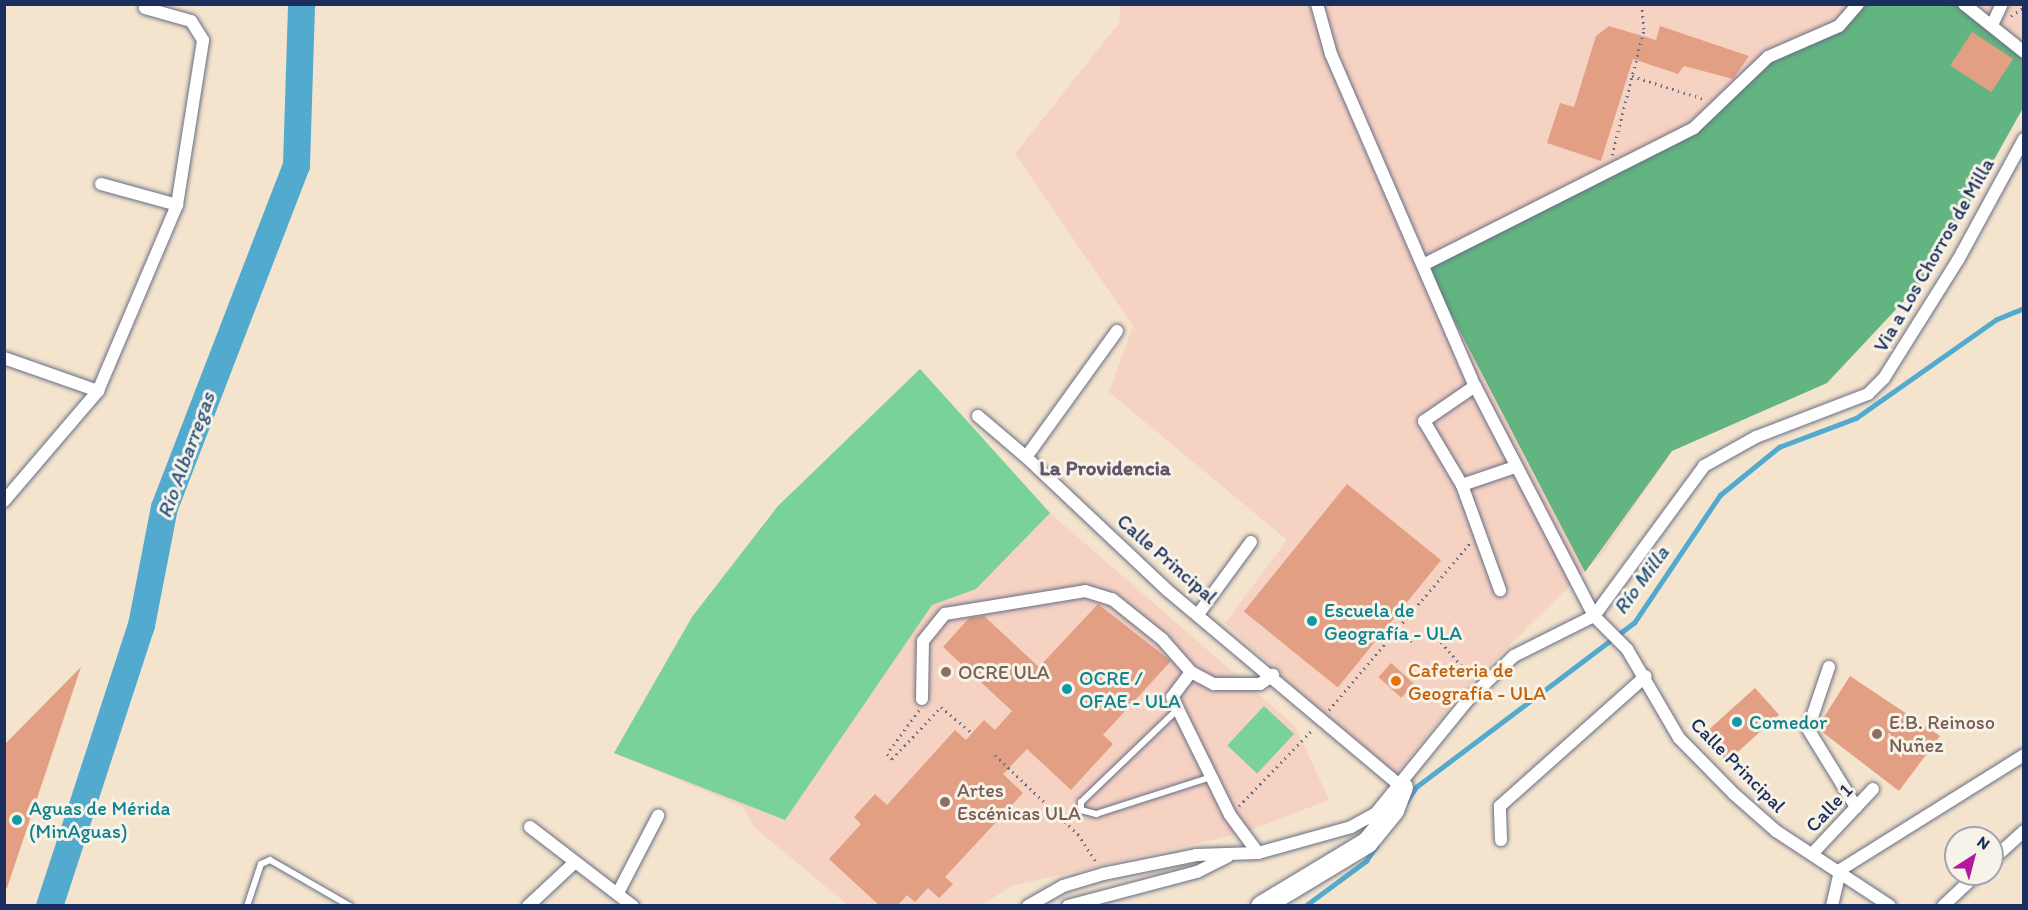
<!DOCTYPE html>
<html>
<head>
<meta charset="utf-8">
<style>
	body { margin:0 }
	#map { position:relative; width:2028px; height:910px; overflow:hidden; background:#f5e4cd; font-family:Itim,sans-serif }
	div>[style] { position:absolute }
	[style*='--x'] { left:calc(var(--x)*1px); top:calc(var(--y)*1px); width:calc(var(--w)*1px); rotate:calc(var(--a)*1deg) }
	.built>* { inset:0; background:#f6d2c3 }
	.green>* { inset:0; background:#78d299; transform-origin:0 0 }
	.forest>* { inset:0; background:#62b481 }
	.stream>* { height:4.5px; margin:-2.25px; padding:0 2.25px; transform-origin:2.25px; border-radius:2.25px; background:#52aacf }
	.river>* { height:27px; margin:-13.5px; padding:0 13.5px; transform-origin:13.5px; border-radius:13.5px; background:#52aacf }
	.building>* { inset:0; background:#e39f83; transform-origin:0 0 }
	.path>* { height:3px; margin-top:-1.5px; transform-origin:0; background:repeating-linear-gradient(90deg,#676e85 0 1.5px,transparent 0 6px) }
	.roads { filter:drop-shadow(0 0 2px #676e85) drop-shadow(0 0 2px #676e85) }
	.lane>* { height:6px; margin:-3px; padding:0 3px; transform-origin:3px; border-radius:3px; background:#fff }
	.street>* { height:12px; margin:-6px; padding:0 6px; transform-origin:6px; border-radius:6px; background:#fff }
	.highway>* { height:21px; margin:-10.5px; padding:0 10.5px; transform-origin:10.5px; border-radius:10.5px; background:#fff }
	.dots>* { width:16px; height:16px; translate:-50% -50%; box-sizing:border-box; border:3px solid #f7f3e8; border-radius:50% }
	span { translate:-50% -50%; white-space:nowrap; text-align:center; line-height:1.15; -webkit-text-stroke:6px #f7f3e8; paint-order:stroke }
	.street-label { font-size:20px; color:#1b2f5e }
	.culture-label { font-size:20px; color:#0d838f }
	.left { translate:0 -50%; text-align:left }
	.food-label { font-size:20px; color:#c56008 }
	.education-label { font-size:20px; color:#785e54 }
	.water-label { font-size:21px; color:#2c5480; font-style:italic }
	.neighbourhood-label { font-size:21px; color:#61566b; font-weight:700 }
	.frame { position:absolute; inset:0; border:6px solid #1b2f5e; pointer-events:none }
	.north { position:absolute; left:1944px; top:826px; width:60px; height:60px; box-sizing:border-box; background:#f7f3e8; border:2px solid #9fa5b1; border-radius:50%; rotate:36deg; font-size:16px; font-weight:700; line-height:24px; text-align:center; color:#1b2f5e }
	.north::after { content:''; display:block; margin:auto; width:21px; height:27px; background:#b5179e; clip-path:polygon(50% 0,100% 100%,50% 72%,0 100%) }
</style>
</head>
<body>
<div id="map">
	<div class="built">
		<div style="clip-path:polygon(1121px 5px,2023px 5px,2023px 106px,1827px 383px,1672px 451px,1605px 551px,1463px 691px,1393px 778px,1225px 623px,1287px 540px,1109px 392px,1133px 326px,1015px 154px,1119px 23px)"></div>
		<div style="clip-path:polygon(920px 369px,1050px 513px,1296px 727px,1329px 800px,1242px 833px,1012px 886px,982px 905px,848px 905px,755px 828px,743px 807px,614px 753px,692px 617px,778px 506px)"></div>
	</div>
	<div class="green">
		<div style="clip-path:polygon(920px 369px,1050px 513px,976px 589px,932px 605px,785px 820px,614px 753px,692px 617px,778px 506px)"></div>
		<div style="left:1264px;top:706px;width:41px;height:54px;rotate:43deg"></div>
	</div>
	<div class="forest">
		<div style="clip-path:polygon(1861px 5px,1971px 5px,2023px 53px,2023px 108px,1931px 272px,1827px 383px,1672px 451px,1585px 572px,1425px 264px,1694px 128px,1768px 57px,1840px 32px)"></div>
	</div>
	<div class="stream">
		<div style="--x:1406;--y:802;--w:18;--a:-56"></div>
		<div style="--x:1416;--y:787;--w:273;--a:-37"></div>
		<div style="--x:1634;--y:623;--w:154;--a:-56.1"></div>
		<div style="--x:1720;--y:495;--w:76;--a:-39.1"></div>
		<div style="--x:1779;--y:447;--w:82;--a:-20.6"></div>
		<div style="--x:1856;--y:418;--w:172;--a:-35.1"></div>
		<div style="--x:1997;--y:319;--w:29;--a:-22"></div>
		<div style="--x:1305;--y:906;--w:76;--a:-36.4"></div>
		<div style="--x:1366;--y:861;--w:18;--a:-56"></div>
	</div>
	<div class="river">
		<div style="--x:49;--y:906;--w:296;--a:-71.9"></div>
		<div style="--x:141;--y:625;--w:120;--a:-79"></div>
		<div style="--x:164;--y:507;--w:367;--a:-68.9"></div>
		<div style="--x:296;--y:165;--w:161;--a:-88.2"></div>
	</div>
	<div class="building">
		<div style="clip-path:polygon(1609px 26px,1656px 40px,1660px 26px,1749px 56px,1733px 79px,1684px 66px,1678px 74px,1633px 59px,1601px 161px,1547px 143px,1560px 103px,1574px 107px,1596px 36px)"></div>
		<div style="left:1972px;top:32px;width:49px;height:40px;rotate:33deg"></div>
		<div style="left:1347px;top:484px;width:121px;height:164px;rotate:39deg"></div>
		<div style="clip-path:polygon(1098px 604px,1171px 661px,1103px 735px,1113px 744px,1071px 790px,1027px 749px,1003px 774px,1023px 793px,945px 877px,953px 884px,939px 898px,928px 888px,915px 902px,907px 895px,897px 906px,880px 906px,829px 859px,861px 824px,854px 817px,875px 794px,887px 805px,955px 730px,966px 740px,984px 720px,995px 730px,1012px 711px,943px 647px,969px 618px,984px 616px,1039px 667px)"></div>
		<div style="left:1391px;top:663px;width:31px;height:19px;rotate:42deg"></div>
		<div style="clip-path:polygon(81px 667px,7px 888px,4px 888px,4px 745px)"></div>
		<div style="clip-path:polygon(1850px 676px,1940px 736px,1899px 791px,1817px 728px)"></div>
		<div style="left:1755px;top:688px;width:36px;height:70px;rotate:48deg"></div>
	</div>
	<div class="path">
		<div style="--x:2011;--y:16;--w:16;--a:-35"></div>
		<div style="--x:1632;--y:76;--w:76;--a:17.7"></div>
		<div style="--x:1612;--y:155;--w:130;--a:-75.7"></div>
		<div style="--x:1644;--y:29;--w:25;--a:-95"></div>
		<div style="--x:1393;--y:634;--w:18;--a:22"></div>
		<div style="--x:1410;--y:641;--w:17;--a:-25"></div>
		<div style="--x:1425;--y:634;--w:18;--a:27"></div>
		<div style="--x:1441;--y:642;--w:48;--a:49.3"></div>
		<div style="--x:919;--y:710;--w:54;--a:126"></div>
		<div style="--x:887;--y:754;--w:7;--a:45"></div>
		<div style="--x:892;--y:759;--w:71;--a:-46.7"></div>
		<div style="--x:941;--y:707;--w:40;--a:40"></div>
		<div style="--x:1329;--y:710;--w:219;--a:-49.8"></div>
		<div style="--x:995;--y:755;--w:115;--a:43.6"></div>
		<div style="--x:1078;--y:834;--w:33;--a:57"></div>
		<div style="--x:1239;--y:806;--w:107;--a:-46.1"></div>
	</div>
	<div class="roads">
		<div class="lane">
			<div style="--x:1177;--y:710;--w:133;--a:136.2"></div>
			<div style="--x:1081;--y:802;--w:8;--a:90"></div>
			<div style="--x:1081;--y:810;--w:16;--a:15"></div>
			<div style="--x:1096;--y:814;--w:121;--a:-17.8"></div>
			<div style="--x:247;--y:906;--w:44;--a:-71.6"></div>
			<div style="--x:261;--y:864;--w:10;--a:-24"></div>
			<div style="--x:270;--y:860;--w:92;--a:29.9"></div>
		</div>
		<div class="street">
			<div style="--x:1317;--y:4;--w:52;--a:74.4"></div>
			<div style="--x:1331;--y:54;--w:362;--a:66.6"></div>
			<div style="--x:1475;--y:386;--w:259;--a:62.6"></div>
			<div style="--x:1594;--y:616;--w:47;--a:45"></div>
			<div style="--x:1627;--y:649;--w:103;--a:59.7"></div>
			<div style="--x:1679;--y:738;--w:78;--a:45.5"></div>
			<div style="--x:1734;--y:794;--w:56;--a:41.4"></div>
			<div style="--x:1776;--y:831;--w:136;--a:33.3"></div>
			<div style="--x:1964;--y:4;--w:77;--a:38.7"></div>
			<div style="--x:1993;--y:23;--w:21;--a:-65"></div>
			<div style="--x:101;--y:184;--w:79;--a:15.4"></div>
			<div style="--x:1425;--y:264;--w:301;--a:-26.8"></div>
			<div style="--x:1694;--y:128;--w:103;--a:-43.8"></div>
			<div style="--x:1768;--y:57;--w:77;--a:-23.6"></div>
			<div style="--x:1839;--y:26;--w:29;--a:-49"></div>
			<div style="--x:1117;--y:331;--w:155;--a:125.8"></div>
			<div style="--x:1026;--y:457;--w:194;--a:43.3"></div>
			<div style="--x:1167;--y:590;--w:307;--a:40"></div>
			<div style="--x:4;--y:358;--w:100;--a:19.3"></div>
			<div style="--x:1475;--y:386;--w:62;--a:145.5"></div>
			<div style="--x:1424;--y:421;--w:74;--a:59.3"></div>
			<div style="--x:1462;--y:485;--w:56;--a:-18.8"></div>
			<div style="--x:978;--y:416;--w:63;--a:40.5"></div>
			<div style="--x:1462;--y:485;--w:112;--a:70.1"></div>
			<div style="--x:4;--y:501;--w:145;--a:-49.5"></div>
			<div style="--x:98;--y:391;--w:202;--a:-67"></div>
			<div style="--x:177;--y:205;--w:167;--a:-81"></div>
			<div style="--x:203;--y:40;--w:22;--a:-122"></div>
			<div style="--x:191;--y:21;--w:48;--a:-164.2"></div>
			<div style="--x:1199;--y:613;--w:88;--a:-53.8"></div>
			<div style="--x:1829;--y:667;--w:65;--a:108.7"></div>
			<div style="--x:1808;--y:729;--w:92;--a:58.4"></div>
			<div style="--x:1191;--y:672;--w:31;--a:127"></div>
			<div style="--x:1172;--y:697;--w:131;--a:63.8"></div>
			<div style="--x:1230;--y:815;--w:47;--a:53.6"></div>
			<div style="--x:922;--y:699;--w:58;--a:-89"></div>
			<div style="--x:923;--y:641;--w:35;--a:-51"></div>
			<div style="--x:945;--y:614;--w:142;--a:-9.3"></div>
			<div style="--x:1085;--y:591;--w:28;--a:17"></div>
			<div style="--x:1112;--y:599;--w:64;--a:38.7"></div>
			<div style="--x:1162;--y:639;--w:44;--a:48.7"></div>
			<div style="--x:1191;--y:672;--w:26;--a:28"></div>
			<div style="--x:1214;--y:684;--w:46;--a:0"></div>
			<div style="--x:1260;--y:684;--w:16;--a:-35"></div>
			<div style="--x:530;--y:827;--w:130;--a:37.5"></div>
			<div style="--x:1501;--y:840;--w:34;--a:-92"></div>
			<div style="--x:1500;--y:806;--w:195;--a:-41.7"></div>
			<div style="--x:1812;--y:854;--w:89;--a:-46.8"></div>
			<div style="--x:1992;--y:860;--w:43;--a:-42.2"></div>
			<div style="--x:619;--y:891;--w:85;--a:-62.5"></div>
			<div style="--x:528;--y:906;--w:64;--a:-43.1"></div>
			<div style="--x:1028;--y:906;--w:40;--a:-29.7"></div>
			<div style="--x:1063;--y:886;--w:42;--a:-16.7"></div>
			<div style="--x:1103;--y:874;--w:95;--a:-11.5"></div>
			<div style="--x:1196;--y:855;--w:62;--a:-1.8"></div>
			<div style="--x:1258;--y:853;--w:97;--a:-15.6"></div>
			<div style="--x:1351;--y:827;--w:29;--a:-29"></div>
			<div style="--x:1376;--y:813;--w:144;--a:-50.9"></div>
			<div style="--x:1467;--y:701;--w:65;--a:-43.8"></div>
			<div style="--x:1514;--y:656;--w:89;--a:-26.6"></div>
			<div style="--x:1594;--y:616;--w:186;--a:-53.7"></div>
			<div style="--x:1704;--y:466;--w:60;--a:-29.1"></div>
			<div style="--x:1756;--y:437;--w:120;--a:-21"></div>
			<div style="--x:1868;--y:394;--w:23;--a:-45"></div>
			<div style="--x:1884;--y:378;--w:139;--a:-57.9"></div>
			<div style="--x:1958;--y:260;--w:138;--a:-61.4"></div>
			<div style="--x:1068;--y:906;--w:133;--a:-14.8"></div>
			<div style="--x:1197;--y:872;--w:34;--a:-27"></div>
			<div style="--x:1832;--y:906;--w:37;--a:-77"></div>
			<div style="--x:1840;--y:870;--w:217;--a:-32"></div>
			<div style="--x:1943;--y:906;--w:47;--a:-43.3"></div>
		</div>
		<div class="highway">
			<div style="--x:1261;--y:906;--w:124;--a:-31.1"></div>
			<div style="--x:1367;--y:842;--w:41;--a:-50.9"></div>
			<div style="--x:1393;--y:810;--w:25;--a:-69"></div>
		</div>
	</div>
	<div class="dots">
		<div style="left:1312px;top:621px;background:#0f9aa8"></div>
		<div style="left:946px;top:672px;background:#8d6e63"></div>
		<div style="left:1396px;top:681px;background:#e8710a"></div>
		<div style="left:1067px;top:689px;background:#0f9aa8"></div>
		<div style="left:1737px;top:722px;background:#0f9aa8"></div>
		<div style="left:1877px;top:734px;background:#8d6e63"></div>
		<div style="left:945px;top:802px;background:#8d6e63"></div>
		<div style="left:17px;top:820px;background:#0f9aa8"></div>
	</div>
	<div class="street-label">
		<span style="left:1934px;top:255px;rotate:-60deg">Via a Los Chorros de Milla</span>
		<span style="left:1167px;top:559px;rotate:41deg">Calle Principal</span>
		<span style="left:1738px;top:765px;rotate:45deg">Calle Principal</span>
		<span style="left:1829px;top:808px;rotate:-47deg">Calle 1</span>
	</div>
	<div class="culture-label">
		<span class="left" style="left:1324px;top:622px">Escuela de<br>Geografía - ULA</span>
		<span class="left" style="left:1079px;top:690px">OCRE /<br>OFAE - ULA</span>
		<span class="left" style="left:1749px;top:722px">Comedor</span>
		<span class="left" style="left:29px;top:820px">Aguas de Mérida<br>(MinAguas)</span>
	</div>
	<div class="food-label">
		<span class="left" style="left:1408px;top:682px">Cafeteria de<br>Geografía - ULA</span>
	</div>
	<div class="education-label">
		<span class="left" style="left:958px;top:672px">OCRE ULA</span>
		<span class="left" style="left:1889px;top:734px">E.B. Reinoso<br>Nuñez</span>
		<span class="left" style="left:957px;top:802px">Artes<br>Escénicas ULA</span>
	</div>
	<div class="water-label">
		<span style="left:186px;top:455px;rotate:-70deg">Río Albarregas</span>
		<span style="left:1641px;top:580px;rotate:-54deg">Río Milla</span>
	</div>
	<div class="neighbourhood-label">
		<span style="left:1105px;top:468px">La Providencia</span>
	</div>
	<div class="frame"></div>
	<div class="north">N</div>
</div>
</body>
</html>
